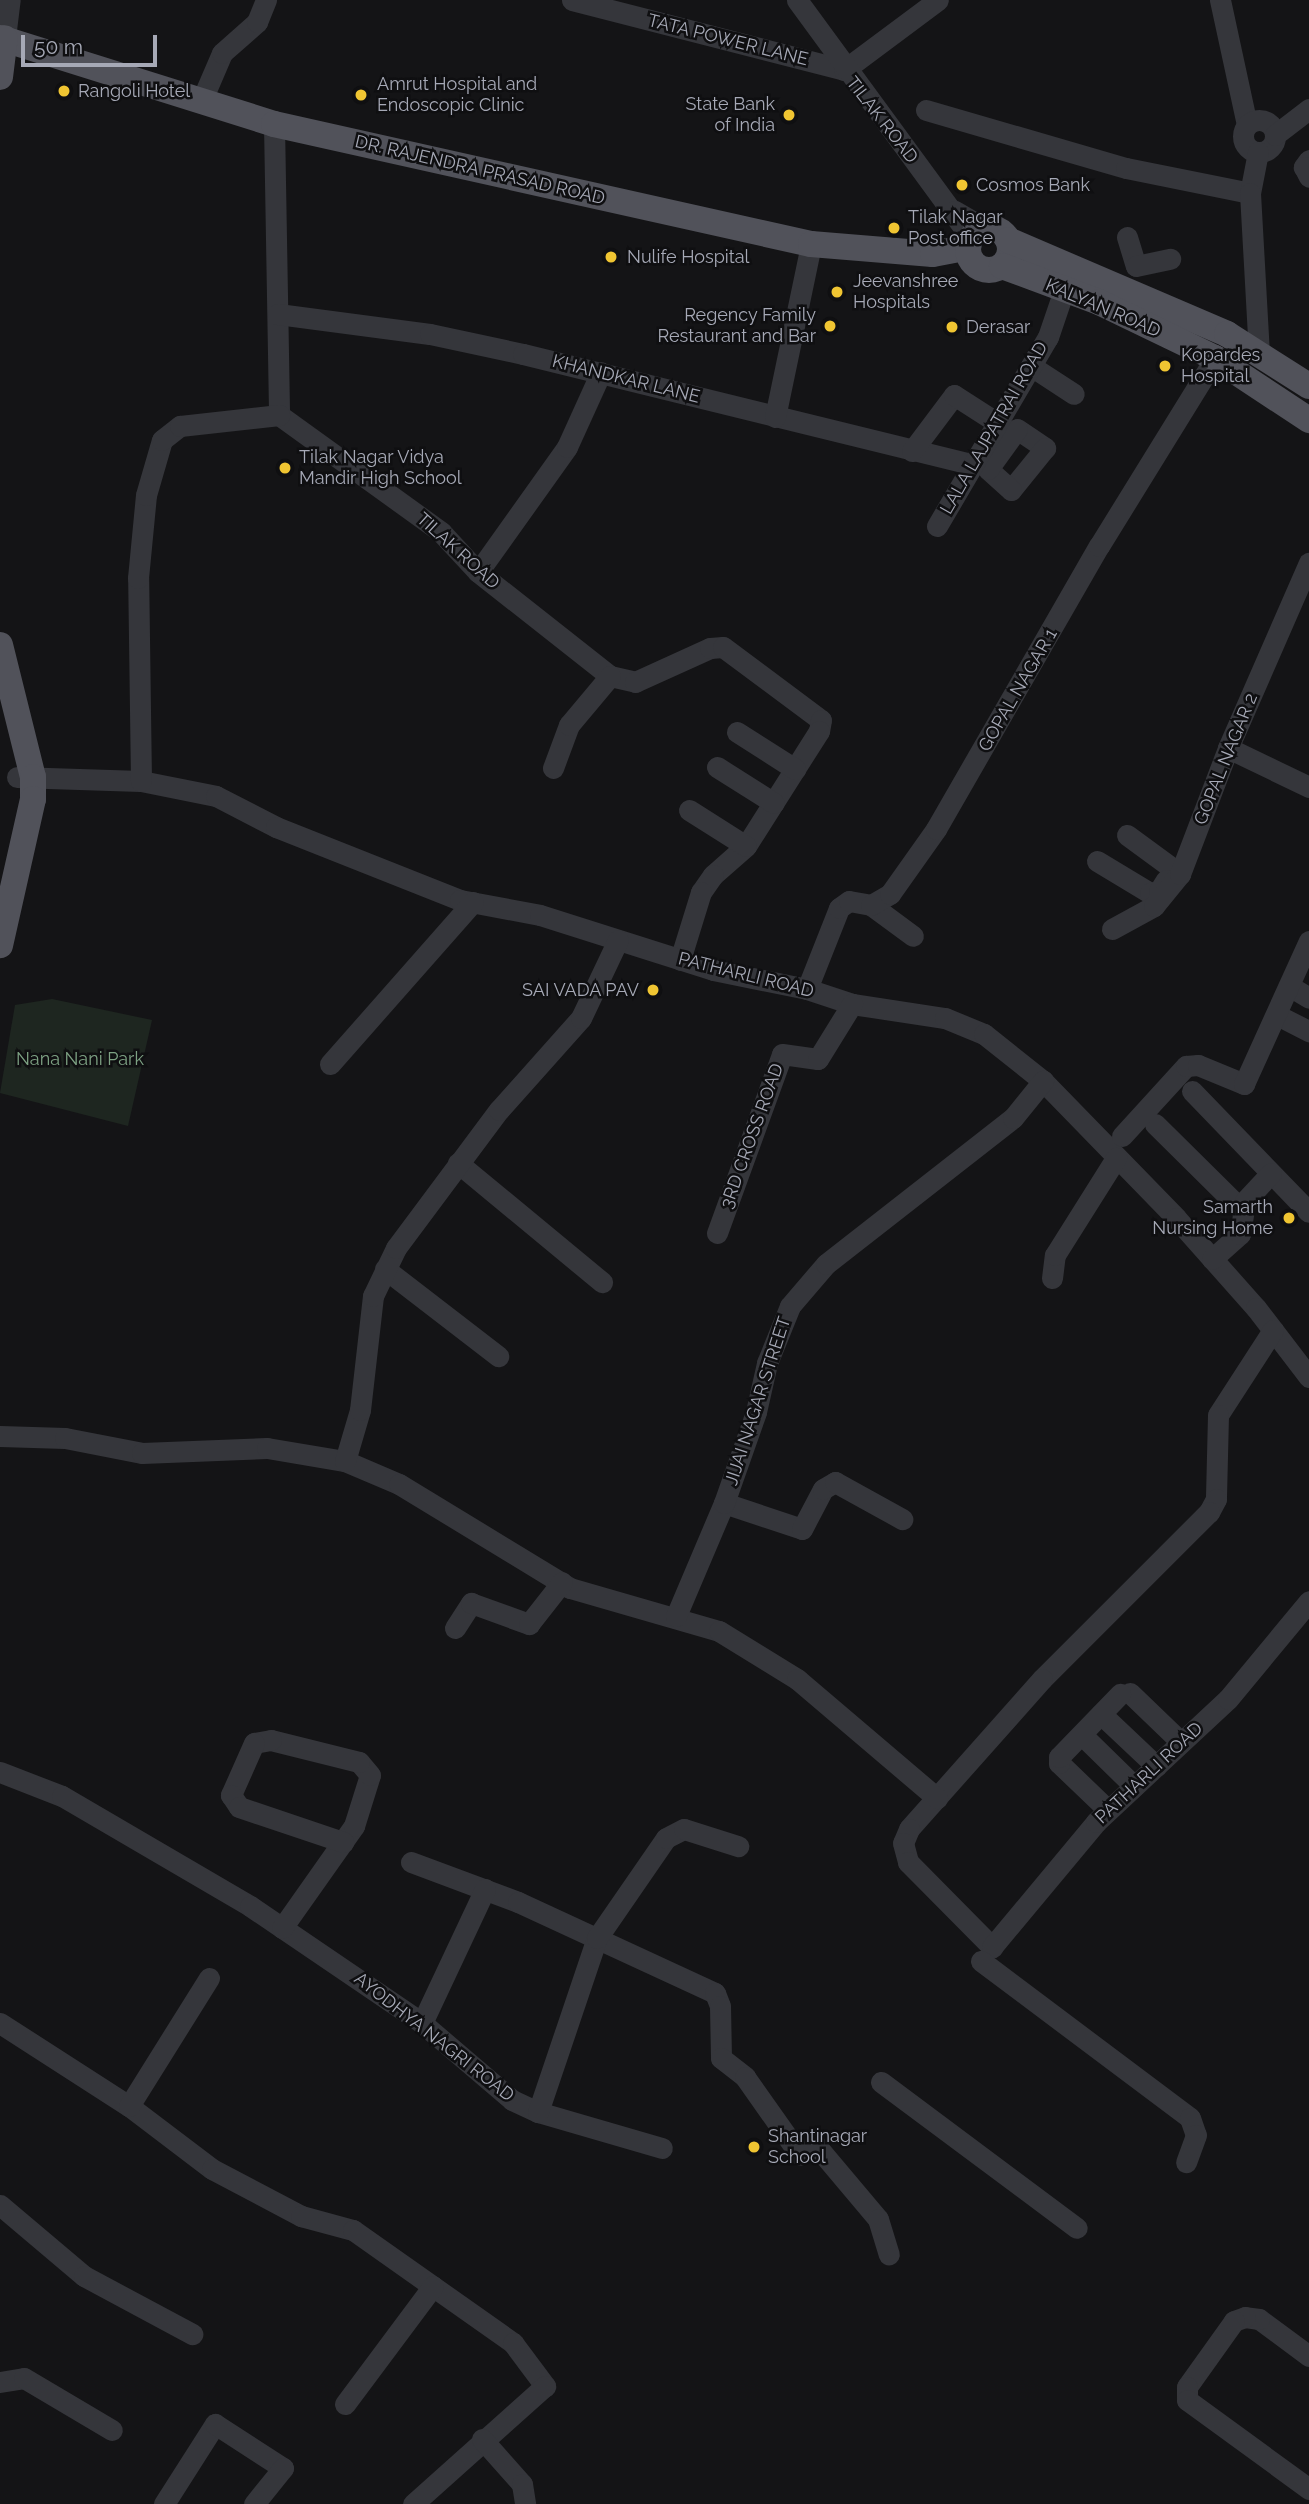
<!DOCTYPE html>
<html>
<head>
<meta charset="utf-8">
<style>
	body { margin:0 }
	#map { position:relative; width:1309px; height:2504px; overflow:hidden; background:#141416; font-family:Raleway,sans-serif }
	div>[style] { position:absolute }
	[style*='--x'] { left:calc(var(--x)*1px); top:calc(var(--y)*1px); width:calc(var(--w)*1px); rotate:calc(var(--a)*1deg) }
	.green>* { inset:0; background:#1e2620 }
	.minor>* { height:21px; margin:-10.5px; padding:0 10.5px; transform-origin:10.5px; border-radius:10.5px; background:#35363b }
	.minor>.ring { margin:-10.5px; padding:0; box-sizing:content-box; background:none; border:21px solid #35363b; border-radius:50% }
	.major>* { height:26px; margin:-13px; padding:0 13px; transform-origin:13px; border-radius:13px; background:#51525a }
	.major>.ring { margin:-13px; padding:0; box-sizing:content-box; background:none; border:26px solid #51525a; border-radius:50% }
	.dots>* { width:19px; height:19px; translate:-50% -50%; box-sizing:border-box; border:4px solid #0f0f11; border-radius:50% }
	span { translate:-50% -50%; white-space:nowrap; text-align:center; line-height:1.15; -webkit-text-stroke:5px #0f0f11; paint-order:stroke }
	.street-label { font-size:18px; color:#a6a9b6 }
	.poi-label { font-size:18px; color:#a6a9b6 }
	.left { translate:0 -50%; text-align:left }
	.right { translate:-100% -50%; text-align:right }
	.park-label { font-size:18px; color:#7da183 }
	.scale { position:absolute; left:21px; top:35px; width:136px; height:32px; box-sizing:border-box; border:4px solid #a6a9b6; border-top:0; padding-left:9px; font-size:21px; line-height:24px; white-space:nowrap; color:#a6a9b6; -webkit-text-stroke:5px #0f0f11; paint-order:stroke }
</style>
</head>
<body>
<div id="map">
	<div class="green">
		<div style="clip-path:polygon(52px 999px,152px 1020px,128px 1126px,0 1093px,15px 1005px)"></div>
	</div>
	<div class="minor">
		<div style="--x:572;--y:0;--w:281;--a:14.4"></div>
		<div style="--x:844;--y:70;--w:117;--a:-36.7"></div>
		<div style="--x:797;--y:0;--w:295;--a:53.8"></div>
		<div style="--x:1220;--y:0;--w:128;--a:77.8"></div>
		<div style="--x:5;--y:38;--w:38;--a:-83"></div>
		<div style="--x:201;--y:102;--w:53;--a:-66.8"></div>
		<div style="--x:222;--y:53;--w:47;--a:-41.5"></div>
		<div style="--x:257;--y:22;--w:24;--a:-68"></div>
		<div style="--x:926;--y:110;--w:208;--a:16.2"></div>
		<div style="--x:1126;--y:168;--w:126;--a:11.4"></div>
		<div class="ring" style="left:1243px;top:120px;width:11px;height:11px"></div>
		<div style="--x:274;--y:124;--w:291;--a:89"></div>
		<div style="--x:279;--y:415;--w:200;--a:35.8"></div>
		<div style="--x:441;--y:532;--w:54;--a:47.2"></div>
		<div style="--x:478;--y:572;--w:168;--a:38.2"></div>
		<div style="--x:610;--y:676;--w:26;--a:13"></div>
		<div style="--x:635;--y:682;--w:82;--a:-24.4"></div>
		<div style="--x:710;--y:648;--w:13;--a:-4"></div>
		<div style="--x:723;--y:647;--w:122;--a:36.7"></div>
		<div style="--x:821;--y:720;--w:11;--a:100"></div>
		<div style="--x:819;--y:731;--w:136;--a:122.4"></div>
		<div style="--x:746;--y:846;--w:44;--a:138.7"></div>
		<div style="--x:713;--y:875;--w:21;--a:125"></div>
		<div style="--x:701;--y:892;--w:71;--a:107.2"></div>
		<div style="--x:1275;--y:135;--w:43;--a:-37.4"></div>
		<div style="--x:1258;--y:152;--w:42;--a:101"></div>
		<div style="--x:1250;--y:193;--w:159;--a:86.8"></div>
		<div style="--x:1309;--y:160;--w:9;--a:126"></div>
		<div style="--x:1304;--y:167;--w:11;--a:63"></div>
		<div style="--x:955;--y:211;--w:34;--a:30"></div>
		<div style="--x:1127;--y:237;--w:30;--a:73"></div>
		<div style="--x:1136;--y:266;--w:35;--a:-12"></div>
		<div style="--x:278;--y:314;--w:153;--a:7.5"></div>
		<div style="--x:430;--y:334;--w:95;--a:12.1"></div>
		<div style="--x:523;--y:354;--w:460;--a:13.8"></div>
		<div style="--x:1031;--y:366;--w:51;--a:33.1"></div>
		<div style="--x:775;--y:417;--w:177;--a:-78.2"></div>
		<div style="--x:1017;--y:429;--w:34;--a:34"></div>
		<div style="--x:1045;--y:448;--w:54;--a:129"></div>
		<div style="--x:1011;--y:490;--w:31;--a:-138"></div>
		<div style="--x:988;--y:469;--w:49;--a:-54.1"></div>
		<div style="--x:912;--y:451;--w:70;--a:-53.1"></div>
		<div style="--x:954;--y:395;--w:50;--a:32.7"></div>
		<div style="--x:937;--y:526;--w:219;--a:-59.6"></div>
		<div style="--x:1048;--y:337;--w:50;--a:-71.2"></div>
		<div style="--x:478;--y:572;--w:153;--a:-54.5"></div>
		<div style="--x:567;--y:447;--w:82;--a:-65.6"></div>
		<div style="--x:737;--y:732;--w:69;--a:32.5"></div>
		<div style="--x:1228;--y:748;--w:90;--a:25.7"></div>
		<div style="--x:717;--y:767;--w:67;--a:32.3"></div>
		<div style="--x:553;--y:768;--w:46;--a:-69.6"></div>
		<div style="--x:569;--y:725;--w:64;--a:-50.1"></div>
		<div style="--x:17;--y:777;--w:124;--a:1.8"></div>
		<div style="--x:141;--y:781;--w:76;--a:11.3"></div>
		<div style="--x:216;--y:796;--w:68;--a:27.3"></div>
		<div style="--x:276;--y:827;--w:198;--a:21.6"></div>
		<div style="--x:460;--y:900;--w:81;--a:10.6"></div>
		<div style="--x:540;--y:915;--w:182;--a:17.6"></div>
		<div style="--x:713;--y:970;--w:96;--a:11.4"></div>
		<div style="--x:807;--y:989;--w:47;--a:18.4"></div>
		<div style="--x:852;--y:1004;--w:94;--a:8.6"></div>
		<div style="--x:945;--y:1018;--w:42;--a:22.3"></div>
		<div style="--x:984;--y:1034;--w:75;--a:38.5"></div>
		<div style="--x:1043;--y:1081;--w:191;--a:45.8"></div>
		<div style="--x:1176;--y:1218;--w:120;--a:48.4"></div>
		<div style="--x:1256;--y:1308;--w:87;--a:52.5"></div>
		<div style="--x:141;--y:781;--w:203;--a:-90.8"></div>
		<div style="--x:138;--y:578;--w:83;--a:-84.5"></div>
		<div style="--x:146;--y:495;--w:57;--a:-73.8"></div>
		<div style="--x:162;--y:440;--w:23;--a:-38"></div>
		<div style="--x:180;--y:426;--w:100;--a:-6.3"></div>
		<div style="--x:689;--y:810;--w:67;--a:32.3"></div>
		<div style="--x:1127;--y:835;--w:66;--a:36.3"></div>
		<div style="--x:1097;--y:861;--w:62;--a:31.1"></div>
		<div style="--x:1150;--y:893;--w:9;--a:-13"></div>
		<div style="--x:1159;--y:891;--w:13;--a:-58"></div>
		<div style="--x:871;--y:905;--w:52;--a:36.4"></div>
		<div style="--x:1112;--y:929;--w:48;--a:-28.7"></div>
		<div style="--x:1154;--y:906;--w:41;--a:-50.9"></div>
		<div style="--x:1180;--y:874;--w:135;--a:-69.1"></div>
		<div style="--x:1228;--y:748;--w:202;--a:-66.4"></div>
		<div style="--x:1291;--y:987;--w:21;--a:31"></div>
		<div style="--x:807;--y:989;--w:87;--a:-68.4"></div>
		<div style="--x:839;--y:908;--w:12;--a:-35"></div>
		<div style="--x:849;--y:901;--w:22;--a:10"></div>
		<div style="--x:871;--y:905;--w:22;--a:-30"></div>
		<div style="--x:890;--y:894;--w:80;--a:-54.7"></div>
		<div style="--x:936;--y:829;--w:327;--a:-60.1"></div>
		<div style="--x:1099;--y:546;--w:221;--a:-58.3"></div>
		<div style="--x:1279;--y:1016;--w:34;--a:27"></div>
		<div style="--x:330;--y:1064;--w:216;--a:-48.6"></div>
		<div style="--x:1192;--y:1091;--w:168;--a:46"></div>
		<div style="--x:1155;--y:1124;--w:122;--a:44.7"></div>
		<div style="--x:1122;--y:1136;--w:95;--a:-47.6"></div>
		<div style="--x:1186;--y:1066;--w:12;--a:-5"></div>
		<div style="--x:1198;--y:1065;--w:50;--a:22.4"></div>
		<div style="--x:1244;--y:1084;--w:157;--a:-65.6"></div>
		<div style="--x:458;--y:1163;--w:187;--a:39.6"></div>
		<div style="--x:717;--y:1233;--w:190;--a:-70"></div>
		<div style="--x:782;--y:1054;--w:36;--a:8"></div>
		<div style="--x:818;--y:1059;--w:65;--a:-58.3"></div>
		<div style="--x:1212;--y:1259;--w:38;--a:-42"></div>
		<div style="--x:1240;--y:1234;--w:33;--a:-81"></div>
		<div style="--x:1245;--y:1201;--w:38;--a:-47"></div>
		<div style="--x:385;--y:1269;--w:143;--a:37.6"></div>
		<div style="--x:1052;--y:1278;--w:23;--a:-83"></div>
		<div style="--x:1055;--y:1255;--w:115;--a:-57.8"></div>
		<div style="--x:1273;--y:1330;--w:101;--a:122.9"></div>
		<div style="--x:1218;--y:1415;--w:84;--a:91.4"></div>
		<div style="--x:1216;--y:1499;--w:15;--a:118"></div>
		<div style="--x:1209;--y:1512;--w:236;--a:135"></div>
		<div style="--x:1042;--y:1679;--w:200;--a:131.6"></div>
		<div style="--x:909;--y:1829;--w:15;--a:113"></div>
		<div style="--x:903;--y:1843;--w:20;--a:75"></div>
		<div style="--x:908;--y:1862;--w:120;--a:45.3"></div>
		<div style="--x:992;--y:1947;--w:163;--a:-50.2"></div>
		<div style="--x:1096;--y:1822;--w:180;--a:-43"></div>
		<div style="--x:1228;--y:1699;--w:127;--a:-50.4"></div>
		<div style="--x:0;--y:1436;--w:65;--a:1.8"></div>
		<div style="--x:65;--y:1438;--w:78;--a:11"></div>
		<div style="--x:142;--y:1453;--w:125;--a:-2.3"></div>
		<div style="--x:267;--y:1448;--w:79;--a:9.5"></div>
		<div style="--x:345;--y:1461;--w:59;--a:23.1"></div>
		<div style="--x:399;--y:1484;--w:200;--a:31.3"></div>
		<div style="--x:570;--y:1588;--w:155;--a:16.1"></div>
		<div style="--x:719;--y:1631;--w:92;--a:31.6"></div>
		<div style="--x:797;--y:1679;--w:184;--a:40.4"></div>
		<div style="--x:345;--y:1461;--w:53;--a:-73.6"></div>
		<div style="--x:360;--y:1410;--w:115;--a:-83.5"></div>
		<div style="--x:373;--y:1296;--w:53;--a:-64.4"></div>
		<div style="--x:396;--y:1248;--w:172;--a:-53.3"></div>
		<div style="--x:499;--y:1110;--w:123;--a:-48.3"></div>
		<div style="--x:581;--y:1018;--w:86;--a:-64.6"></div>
		<div style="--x:724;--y:1503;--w:82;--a:18.4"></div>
		<div style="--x:802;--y:1529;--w:45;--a:-62.3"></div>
		<div style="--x:823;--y:1489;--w:14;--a:-30"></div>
		<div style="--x:835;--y:1482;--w:77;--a:28.9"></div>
		<div style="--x:676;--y:1616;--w:123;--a:-67"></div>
		<div style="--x:724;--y:1503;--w:96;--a:-70.6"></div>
		<div style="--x:756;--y:1412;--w:50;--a:-77.3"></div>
		<div style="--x:767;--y:1363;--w:61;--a:-68"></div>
		<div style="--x:790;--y:1306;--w:55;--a:-49.4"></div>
		<div style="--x:826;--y:1264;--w:237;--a:-38"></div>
		<div style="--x:1013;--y:1118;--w:48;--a:-51"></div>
		<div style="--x:455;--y:1628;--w:30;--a:-57"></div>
		<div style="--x:471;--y:1603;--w:62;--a:19.9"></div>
		<div style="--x:529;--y:1624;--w:53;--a:-51.8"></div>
		<div style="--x:1130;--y:1693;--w:71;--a:43.9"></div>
		<div style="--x:1101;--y:1714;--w:76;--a:43.4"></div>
		<div style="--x:1082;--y:1735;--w:73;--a:44.4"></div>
		<div style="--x:0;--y:1772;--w:66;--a:21.2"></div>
		<div style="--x:62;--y:1796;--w:218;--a:30.3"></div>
		<div style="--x:250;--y:1906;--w:208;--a:34.2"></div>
		<div style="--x:422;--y:2023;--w:118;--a:40.5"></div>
		<div style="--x:512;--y:2100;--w:29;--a:25"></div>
		<div style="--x:538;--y:2112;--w:129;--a:16.2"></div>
		<div style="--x:1108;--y:1810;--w:68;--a:-136.2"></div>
		<div style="--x:1059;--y:1763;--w:6;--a:-90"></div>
		<div style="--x:1059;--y:1757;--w:88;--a:-45.9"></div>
		<div style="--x:411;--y:1862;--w:114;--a:20.5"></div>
		<div style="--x:518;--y:1902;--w:217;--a:24.8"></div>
		<div style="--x:715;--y:1993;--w:14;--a:69"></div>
		<div style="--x:720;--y:2006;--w:52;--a:88.9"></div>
		<div style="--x:721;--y:2058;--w:31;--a:38"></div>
		<div style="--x:745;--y:2077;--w:95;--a:54.8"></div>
		<div style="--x:282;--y:1928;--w:125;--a:-54.8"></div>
		<div style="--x:354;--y:1826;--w:53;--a:-72.6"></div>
		<div style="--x:370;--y:1775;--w:17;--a:-130"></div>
		<div style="--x:359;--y:1762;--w:91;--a:-166"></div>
		<div style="--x:271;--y:1740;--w:17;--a:170"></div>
		<div style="--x:254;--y:1743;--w:57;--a:113.9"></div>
		<div style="--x:231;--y:1795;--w:14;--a:56"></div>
		<div style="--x:239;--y:1807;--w:110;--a:18.6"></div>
		<div style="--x:981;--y:1961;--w:261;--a:36.9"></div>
		<div style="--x:1190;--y:2118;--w:18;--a:71"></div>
		<div style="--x:1196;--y:2135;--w:29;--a:110"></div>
		<div style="--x:0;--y:2023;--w:153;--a:32.8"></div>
		<div style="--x:129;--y:2106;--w:104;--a:37.2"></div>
		<div style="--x:212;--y:2169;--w:101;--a:27.8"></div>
		<div style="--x:301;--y:2216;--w:54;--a:15.1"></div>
		<div style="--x:353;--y:2230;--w:196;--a:35.2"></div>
		<div style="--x:513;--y:2343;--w:54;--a:53.3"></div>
		<div style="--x:545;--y:2386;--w:177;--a:138.2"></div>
		<div style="--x:422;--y:2023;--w:148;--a:-64.8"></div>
		<div style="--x:881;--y:2082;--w:244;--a:36.7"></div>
		<div style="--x:129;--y:2106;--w:151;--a:-58"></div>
		<div style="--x:538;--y:2112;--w:184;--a:-71.3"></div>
		<div style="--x:597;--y:1938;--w:121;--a:-55.4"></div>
		<div style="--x:666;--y:1838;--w:20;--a:-27"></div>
		<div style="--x:684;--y:1829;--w:57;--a:17.5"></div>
		<div style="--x:814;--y:2143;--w:99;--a:49.9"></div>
		<div style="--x:878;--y:2219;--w:37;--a:73"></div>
		<div style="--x:0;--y:2205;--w:110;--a:40.2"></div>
		<div style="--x:84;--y:2276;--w:123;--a:28.2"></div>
		<div style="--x:1309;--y:2356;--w:62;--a:-143.5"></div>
		<div style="--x:1259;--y:2319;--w:14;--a:-172"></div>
		<div style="--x:1245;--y:2317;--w:12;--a:160"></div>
		<div style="--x:1234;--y:2321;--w:81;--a:125.5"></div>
		<div style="--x:1187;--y:2387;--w:13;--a:90"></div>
		<div style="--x:1187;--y:2400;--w:151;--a:36.1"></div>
		<div style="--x:0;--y:2382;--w:24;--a:-9"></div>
		<div style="--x:24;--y:2378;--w:102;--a:30.6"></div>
		<div style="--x:345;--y:2404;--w:147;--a:-53.3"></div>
		<div style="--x:482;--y:2439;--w:60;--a:48.4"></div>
		<div style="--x:522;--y:2484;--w:20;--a:81"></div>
		<div style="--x:164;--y:2504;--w:95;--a:-57.5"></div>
		<div style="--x:215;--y:2424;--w:81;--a:32.9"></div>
		<div style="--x:283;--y:2468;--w:46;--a:128.9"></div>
	</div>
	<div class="major">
		<div style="--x:0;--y:38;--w:287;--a:17.4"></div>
		<div style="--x:274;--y:124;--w:550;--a:12.6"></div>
		<div style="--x:811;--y:244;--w:122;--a:4.7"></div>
		<div style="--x:933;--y:254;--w:36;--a:-11"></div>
		<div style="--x:0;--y:77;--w:39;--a:-83"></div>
		<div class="ring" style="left:968px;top:228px;width:16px;height:16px"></div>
		<div style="--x:1008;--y:240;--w:238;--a:23.2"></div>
		<div style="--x:1227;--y:334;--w:97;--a:32.4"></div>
		<div style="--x:1002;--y:266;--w:103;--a:20.4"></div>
		<div style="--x:1099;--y:302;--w:129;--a:25.8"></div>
		<div style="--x:1215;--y:358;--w:113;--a:33.4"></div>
		<div style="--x:0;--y:645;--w:136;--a:76"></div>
		<div style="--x:33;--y:777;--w:22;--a:90"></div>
		<div style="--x:33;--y:799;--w:150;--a:102.7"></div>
	</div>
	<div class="dots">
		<div style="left:64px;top:91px;background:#f0c532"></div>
		<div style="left:361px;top:95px;background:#f0c532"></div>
		<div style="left:789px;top:115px;background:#f0c532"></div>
		<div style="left:962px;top:185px;background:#f0c532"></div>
		<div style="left:894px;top:228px;background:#f0c532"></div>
		<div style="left:611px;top:257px;background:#f0c532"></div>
		<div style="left:837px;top:292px;background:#f0c532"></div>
		<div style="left:830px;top:326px;background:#f0c532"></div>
		<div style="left:952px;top:327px;background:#f0c532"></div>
		<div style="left:1165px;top:366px;background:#f0c532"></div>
		<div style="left:285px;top:468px;background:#f0c532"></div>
		<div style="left:653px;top:990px;background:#f0c532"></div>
		<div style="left:1289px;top:1218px;background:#f0c532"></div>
		<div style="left:754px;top:2147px;background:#f0c532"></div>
	</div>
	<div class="street-label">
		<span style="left:728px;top:40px;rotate:14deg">TATA POWER LANE</span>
		<span style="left:882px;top:120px;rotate:52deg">TILAK ROAD</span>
		<span style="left:480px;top:170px;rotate:13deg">DR. RAJENDRA PRASAD ROAD</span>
		<span style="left:1103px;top:308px;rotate:23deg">KALYAN ROAD</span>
		<span style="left:626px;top:379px;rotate:14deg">KHANDKAR LANE</span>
		<span style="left:994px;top:428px;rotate:-60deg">LALA LAJPATRAI ROAD</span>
		<span style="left:458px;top:551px;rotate:42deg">TILAK ROAD</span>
		<span style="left:1018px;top:690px;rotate:-60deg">GOPAL NAGAR 1</span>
		<span style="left:1226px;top:759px;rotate:-68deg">GOPAL NAGAR 2</span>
		<span style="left:746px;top:975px;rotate:14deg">PATHARLI ROAD</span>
		<span style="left:752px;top:1136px;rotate:-70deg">3RD CROSS ROAD</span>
		<span style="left:758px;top:1401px;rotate:-72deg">JIJAI NAGAR STREET</span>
		<span style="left:1149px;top:1773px;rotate:-43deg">PATHARLI ROAD</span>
		<span style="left:434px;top:2037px;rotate:38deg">AYODHYA NAGRI ROAD</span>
	</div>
	<div class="poi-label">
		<span class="left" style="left:377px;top:95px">Amrut Hospital and<br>Endoscopic Clinic</span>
		<span class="left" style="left:78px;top:91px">Rangoli Hotel</span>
		<span class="right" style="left:775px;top:115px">State Bank<br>of India</span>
		<span class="left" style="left:976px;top:185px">Cosmos Bank</span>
		<span class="left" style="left:908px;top:228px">Tilak Nagar<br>Post office</span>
		<span class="left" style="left:627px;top:257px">Nulife Hospital</span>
		<span class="left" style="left:853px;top:292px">Jeevanshree<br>Hospitals</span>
		<span class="right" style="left:816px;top:326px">Regency Family<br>Restaurant and Bar</span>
		<span class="left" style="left:966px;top:327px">Derasar</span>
		<span class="left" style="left:1181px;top:366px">Kopardes<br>Hospital</span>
		<span class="left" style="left:299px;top:468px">Tilak Nagar Vidya<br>Mandir High School</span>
		<span class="right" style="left:639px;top:990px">SAI VADA PAV</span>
		<span class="right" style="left:1273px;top:1218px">Samarth<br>Nursing Home</span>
		<span class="left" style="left:768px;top:2147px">Shantinagar<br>School</span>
	</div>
	<div class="park-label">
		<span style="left:80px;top:1059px">Nana Nani Park</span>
	</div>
	<div class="scale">50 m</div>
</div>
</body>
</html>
